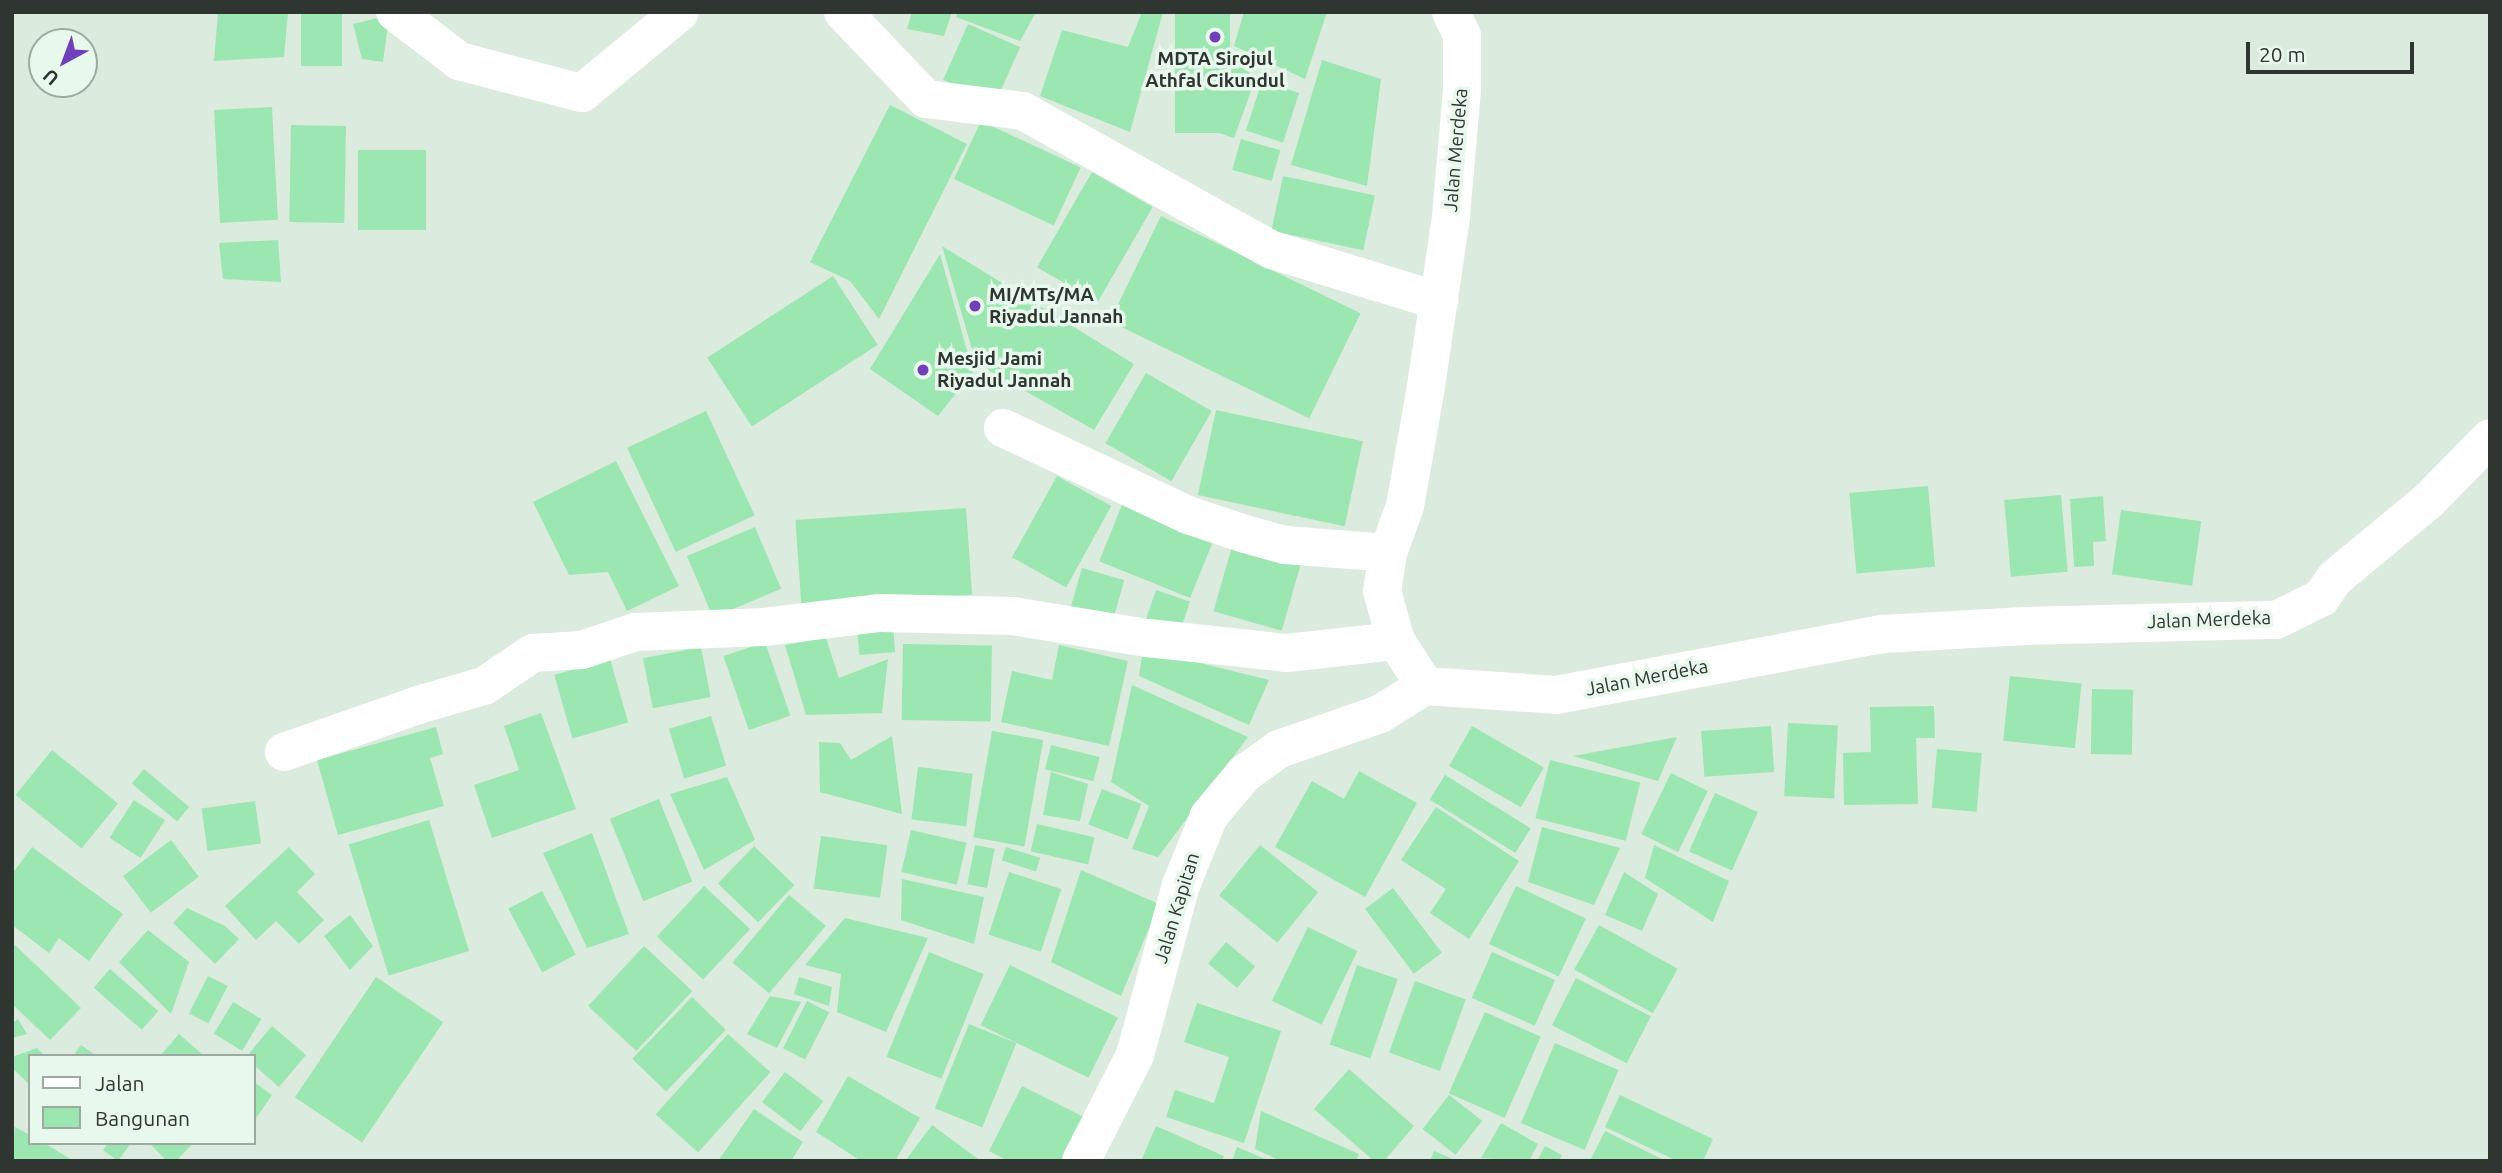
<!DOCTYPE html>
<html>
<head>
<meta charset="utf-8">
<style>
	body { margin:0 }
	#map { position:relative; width:2502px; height:1173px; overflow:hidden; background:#dbebde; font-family:Ubuntu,sans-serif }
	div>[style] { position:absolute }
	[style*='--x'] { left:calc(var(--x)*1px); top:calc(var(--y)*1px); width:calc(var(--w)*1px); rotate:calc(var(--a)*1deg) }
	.building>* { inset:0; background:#9ce6b2; transform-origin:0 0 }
	.minor>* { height:38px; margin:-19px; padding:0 19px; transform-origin:19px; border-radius:19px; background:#fff }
	.dots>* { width:19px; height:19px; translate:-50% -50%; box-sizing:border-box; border:4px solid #e8f8ec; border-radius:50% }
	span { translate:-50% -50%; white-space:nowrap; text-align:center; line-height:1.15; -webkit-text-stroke:7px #e8f8ec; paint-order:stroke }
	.poi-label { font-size:19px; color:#2f3531; font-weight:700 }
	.left { translate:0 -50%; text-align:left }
	.street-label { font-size:19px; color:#2f3531 }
	.frame { position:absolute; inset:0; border:14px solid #2f3531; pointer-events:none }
	.legend { position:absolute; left:28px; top:1054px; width:228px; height:91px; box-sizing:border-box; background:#e8f8ec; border:2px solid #9eaaa1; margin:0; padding:9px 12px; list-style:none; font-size:21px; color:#2f3531 }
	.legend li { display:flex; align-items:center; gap:14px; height:35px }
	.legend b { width:35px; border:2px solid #9eaaa1 }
	.north { position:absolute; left:28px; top:28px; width:70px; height:70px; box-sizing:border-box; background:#e8f8ec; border:2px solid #9eaaa1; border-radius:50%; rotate:221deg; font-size:19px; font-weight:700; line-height:28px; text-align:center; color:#2f3531 }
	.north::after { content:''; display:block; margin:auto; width:24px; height:32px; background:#6f40b8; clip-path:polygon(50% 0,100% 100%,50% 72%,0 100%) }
	.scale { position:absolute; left:2246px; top:42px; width:168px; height:32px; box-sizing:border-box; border:4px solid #2f3531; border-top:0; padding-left:9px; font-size:21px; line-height:24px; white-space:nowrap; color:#2f3531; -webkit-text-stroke:5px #e8f8ec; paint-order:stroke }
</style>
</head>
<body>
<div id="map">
	<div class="building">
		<div style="clip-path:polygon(218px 12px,288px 12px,284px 57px,214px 61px)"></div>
		<div style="left:301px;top:12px;width:41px;height:54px"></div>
		<div style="clip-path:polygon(912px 12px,952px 12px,944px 36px,907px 29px)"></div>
		<div style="clip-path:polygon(958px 12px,1036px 12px,1020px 41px,956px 17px)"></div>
		<div style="clip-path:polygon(1142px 12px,1163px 12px,1130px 132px,1040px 96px,1062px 30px,1128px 47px)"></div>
		<div style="left:1175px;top:12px;width:55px;height:121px"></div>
		<div style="clip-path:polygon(1244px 12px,1327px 12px,1305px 79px,1234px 46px)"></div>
		<div style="clip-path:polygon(389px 15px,383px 62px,362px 59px,353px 24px)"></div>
		<div style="left:968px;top:24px;width:57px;height:61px;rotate:24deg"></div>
		<div style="clip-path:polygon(1229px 59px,1256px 77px,1234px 138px,1206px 129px)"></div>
		<div style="clip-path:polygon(1322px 60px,1381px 79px,1367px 186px,1291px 165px)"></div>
		<div style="left:1262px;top:81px;width:39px;height:52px;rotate:18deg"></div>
		<div style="clip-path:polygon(890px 105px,967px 144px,879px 319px,850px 281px,810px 262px)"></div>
		<div style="left:272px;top:107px;width:113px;height:58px;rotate:87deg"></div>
		<div style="left:981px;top:121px;width:110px;height:64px;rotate:25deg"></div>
		<div style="left:291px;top:125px;width:55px;height:97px;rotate:1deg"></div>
		<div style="left:1241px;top:139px;width:41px;height:32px;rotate:16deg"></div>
		<div style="left:358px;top:150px;width:68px;height:80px"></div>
		<div style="left:1092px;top:172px;width:70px;height:110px;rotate:30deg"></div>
		<div style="left:1283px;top:176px;width:94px;height:56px;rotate:12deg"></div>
		<div style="left:1161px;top:216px;width:222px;height:117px;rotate:26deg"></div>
		<div style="clip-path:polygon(278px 240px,281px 282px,223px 279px,219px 243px)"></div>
		<div style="clip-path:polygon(942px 246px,1134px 364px,1094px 430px,976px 363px)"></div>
		<div style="clip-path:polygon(940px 254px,973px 372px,938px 416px,870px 369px)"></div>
		<div style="left:833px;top:276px;width:82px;height:150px;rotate:57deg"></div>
		<div style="left:1146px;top:373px;width:76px;height:81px;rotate:30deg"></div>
		<div style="left:1216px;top:410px;width:150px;height:87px;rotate:12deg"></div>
		<div style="left:706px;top:411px;width:115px;height:87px;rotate:65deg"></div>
		<div style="clip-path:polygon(616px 461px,679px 586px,627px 611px,608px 572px,569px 575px,533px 502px)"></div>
		<div style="left:1057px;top:476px;width:62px;height:93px;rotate:29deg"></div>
		<div style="left:1928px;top:486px;width:81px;height:79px;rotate:85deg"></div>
		<div style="left:2061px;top:495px;width:77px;height:57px;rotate:85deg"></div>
		<div style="clip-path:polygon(2103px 496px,2106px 541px,2093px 542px,2094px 566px,2074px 567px,2070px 499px)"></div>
		<div style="left:1124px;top:500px;width:98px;height:66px;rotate:22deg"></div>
		<div style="left:966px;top:508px;width:87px;height:171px;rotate:86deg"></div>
		<div style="left:2121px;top:510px;width:81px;height:65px;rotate:8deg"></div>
		<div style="left:755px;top:527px;width:67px;height:74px;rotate:67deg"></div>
		<div style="left:1233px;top:543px;width:71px;height:71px;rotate:16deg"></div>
		<div style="left:1082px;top:568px;width:44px;height:42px;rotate:16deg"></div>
		<div style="left:1156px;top:590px;width:36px;height:33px;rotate:19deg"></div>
		<div style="left:893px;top:627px;width:25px;height:36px;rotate:85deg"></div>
		<div style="clip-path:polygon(826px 638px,839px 678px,888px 659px,882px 713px,806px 715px,785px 645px)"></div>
		<div style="left:765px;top:642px;width:78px;height:44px;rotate:71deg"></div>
		<div style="left:903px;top:644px;width:89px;height:76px;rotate:1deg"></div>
		<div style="clip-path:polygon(1059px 645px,1128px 661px,1109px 746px,1001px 722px,1012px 671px,1052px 680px)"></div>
		<div style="left:701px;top:647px;width:51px;height:59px;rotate:79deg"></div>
		<div style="clip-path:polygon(1143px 649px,1269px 680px,1249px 725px,1139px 676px)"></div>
		<div style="left:610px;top:659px;width:66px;height:58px;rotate:74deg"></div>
		<div style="left:2010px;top:676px;width:72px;height:65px;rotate:6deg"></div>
		<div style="clip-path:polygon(1132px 685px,1248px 737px,1158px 857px,1132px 849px,1149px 806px,1111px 782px)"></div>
		<div style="left:2092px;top:689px;width:41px;height:65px;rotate:1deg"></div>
		<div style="clip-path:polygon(1934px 706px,1935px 738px,1916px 738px,1918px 804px,1844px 805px,1843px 753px,1871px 752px,1870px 707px)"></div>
		<div style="clip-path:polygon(541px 713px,576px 809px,492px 838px,474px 785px,519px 770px,504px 726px)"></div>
		<div style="left:711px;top:716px;width:52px;height:44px;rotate:73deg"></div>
		<div style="left:1788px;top:723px;width:50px;height:73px;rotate:3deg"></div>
		<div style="left:1472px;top:726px;width:83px;height:46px;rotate:30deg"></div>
		<div style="left:1771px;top:726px;width:46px;height:70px;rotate:86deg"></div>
		<div style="clip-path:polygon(436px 727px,443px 754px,430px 758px,444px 806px,338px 835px,317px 760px)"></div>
		<div style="left:992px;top:731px;width:52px;height:108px;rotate:10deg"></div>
		<div style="clip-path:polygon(892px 736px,902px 814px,820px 792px,819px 742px,840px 743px,851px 760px)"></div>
		<div style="clip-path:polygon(1677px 737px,1658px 781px,1573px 756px)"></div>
		<div style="left:1051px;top:745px;width:50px;height:25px;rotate:14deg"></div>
		<div style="left:1937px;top:749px;width:45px;height:59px;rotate:5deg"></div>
		<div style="left:52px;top:750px;width:85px;height:58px;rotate:39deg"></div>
		<div style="left:1550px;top:760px;width:93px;height:60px;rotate:14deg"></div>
		<div style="left:918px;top:767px;width:55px;height:53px;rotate:7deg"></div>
		<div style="left:144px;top:769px;width:59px;height:19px;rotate:40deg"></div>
		<div style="clip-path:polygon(1359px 771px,1417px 803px,1365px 897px,1275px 847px,1312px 781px,1344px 799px)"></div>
		<div style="clip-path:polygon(1051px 772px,1088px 784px,1080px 821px,1043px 815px)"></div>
		<div style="left:1671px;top:773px;width:41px;height:68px;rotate:26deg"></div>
		<div style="left:1445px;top:775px;width:101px;height:29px;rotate:32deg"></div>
		<div style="clip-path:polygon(727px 777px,755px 840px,704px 870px,670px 794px)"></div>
		<div style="left:1102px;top:789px;width:42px;height:38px;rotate:21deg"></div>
		<div style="left:1715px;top:793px;width:47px;height:64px;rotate:24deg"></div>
		<div style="left:659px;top:799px;width:89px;height:53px;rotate:68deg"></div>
		<div style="left:134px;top:800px;width:37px;height:45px;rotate:33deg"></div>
		<div style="left:255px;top:801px;width:43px;height:54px;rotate:82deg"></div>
		<div style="clip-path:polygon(1436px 807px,1519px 861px,1469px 939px,1430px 913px,1446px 889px,1401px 860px)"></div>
		<div style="left:429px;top:820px;width:137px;height:84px;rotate:73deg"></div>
		<div style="left:1037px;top:824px;width:59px;height:28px;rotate:13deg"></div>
		<div style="clip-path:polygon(1542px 827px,1620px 848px,1594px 905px,1528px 882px)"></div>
		<div style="left:911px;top:830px;width:57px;height:43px;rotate:13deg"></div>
		<div style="clip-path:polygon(592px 833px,629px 934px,587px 948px,543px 853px)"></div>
		<div style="left:821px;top:836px;width:67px;height:53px;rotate:8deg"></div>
		<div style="left:171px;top:840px;width:46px;height:60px;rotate:53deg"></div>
		<div style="left:975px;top:845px;width:20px;height:40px;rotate:11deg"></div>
		<div style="left:1260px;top:845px;width:75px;height:65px;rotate:39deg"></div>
		<div style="clip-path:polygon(1654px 845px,1729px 881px,1713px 922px,1645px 878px)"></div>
		<div style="left:754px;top:846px;width:56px;height:52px;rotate:44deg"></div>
		<div style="clip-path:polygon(32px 847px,123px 914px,89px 961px,59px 938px,49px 953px,12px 925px,12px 874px)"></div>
		<div style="clip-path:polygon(289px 847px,315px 874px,297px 892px,324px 920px,299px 944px,276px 921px,256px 940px,225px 906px)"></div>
		<div style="left:1006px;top:847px;width:36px;height:14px;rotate:18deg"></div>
		<div style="clip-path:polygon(1081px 870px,1159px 904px,1121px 996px,1051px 962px)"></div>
		<div style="left:1009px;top:872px;width:55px;height:66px;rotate:18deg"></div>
		<div style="clip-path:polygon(1624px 872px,1658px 894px,1642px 931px,1605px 915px)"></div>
		<div style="clip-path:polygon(902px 879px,984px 897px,974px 944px,901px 920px)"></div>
		<div style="left:704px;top:886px;width:63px;height:69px;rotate:43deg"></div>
		<div style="left:1516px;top:886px;width:77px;height:64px;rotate:25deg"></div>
		<div style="left:1393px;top:888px;width:81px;height:35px;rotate:53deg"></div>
		<div style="left:542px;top:891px;width:72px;height:38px;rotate:62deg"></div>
		<div style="left:789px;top:895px;width:48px;height:88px;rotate:40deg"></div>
		<div style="clip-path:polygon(187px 908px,225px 926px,239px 939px,215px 964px,173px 923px)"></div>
		<div style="clip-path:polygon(350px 915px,373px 946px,350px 970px,324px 936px)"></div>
		<div style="clip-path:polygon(845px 918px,928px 938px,886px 1032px,837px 1012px,841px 974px,805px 965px)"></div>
		<div style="left:1599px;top:925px;width:90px;height:51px;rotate:29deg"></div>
		<div style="left:1308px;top:927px;width:55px;height:82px;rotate:26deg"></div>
		<div style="clip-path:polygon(148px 930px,189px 962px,171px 1014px,119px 962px)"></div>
		<div style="left:1226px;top:942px;width:38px;height:28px;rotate:40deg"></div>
		<div style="clip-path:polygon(15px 945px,81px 1008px,50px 1040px,12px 1004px,12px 948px)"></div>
		<div style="left:644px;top:946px;width:66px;height:82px;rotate:43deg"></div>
		<div style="left:929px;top:952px;width:59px;height:113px;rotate:22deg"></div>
		<div style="left:1492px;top:952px;width:69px;height:50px;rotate:24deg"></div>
		<div style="left:1010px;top:965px;width:120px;height:67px;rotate:26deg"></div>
		<div style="left:1357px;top:965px;width:43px;height:84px;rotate:19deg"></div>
		<div style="left:110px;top:969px;width:64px;height:25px;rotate:41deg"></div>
		<div style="left:208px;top:976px;width:22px;height:42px;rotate:27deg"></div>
		<div style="left:376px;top:977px;width:81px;height:145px;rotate:34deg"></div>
		<div style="clip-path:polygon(799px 977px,832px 987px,829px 1006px,794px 994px)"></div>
		<div style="left:1576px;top:978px;width:84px;height:53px;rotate:27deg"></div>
		<div style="left:1415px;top:981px;width:54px;height:76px;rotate:20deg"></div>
		<div style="clip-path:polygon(770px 996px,801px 1002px,777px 1048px,747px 1034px)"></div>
		<div style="left:692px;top:997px;width:47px;height:86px;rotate:44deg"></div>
		<div style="left:807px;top:1001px;width:25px;height:53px;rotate:27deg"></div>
		<div style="left:233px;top:1002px;width:33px;height:37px;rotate:31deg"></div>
		<div style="clip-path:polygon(1197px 1003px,1281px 1031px,1244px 1143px,1166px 1117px,1175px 1090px,1214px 1103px,1229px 1057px,1184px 1042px)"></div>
		<div style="left:1485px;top:1012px;width:61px;height:89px;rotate:24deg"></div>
		<div style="clip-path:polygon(18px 1019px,27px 1034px,12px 1038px,12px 1023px)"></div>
		<div style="left:969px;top:1024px;width:51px;height:91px;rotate:22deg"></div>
		<div style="clip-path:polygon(272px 1026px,306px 1055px,279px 1087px,254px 1065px,254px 1056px,247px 1056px)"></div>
		<div style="clip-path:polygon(179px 1034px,204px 1056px,160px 1056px)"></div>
		<div style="left:728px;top:1034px;width:57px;height:108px;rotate:42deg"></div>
		<div style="left:1555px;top:1043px;width:69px;height:87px;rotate:23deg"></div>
		<div style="clip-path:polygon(81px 1045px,97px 1056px,73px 1056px)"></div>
		<div style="clip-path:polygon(37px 1048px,45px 1056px,30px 1056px,30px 1085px,12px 1068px,12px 1057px)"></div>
		<div style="clip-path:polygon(1349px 1069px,1414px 1126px,1384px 1161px,1374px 1161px,1314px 1109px)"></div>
		<div style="left:785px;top:1072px;width:48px;height:38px;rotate:37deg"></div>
		<div style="clip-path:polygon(848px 1076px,920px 1118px,895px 1161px,861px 1161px,816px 1132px)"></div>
		<div style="clip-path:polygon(254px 1082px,272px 1095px,254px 1121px)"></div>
		<div style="clip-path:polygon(1022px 1086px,1086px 1118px,1064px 1161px,1008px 1161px,989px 1151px)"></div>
		<div style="left:1449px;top:1095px;width:42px;height:43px;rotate:38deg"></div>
		<div style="clip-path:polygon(1620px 1095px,1713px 1139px,1703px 1161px,1677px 1161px,1605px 1127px)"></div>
		<div style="clip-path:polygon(754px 1109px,803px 1142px,791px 1161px,718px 1161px)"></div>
		<div style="clip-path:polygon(1261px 1111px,1359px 1154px,1356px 1161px,1281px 1161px,1255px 1149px)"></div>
		<div style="clip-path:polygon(1501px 1123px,1538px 1144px,1529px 1161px,1481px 1158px)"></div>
		<div style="clip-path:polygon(932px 1125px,981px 1161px,905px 1161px)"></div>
		<div style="clip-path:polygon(1156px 1126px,1224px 1156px,1222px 1161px,1141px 1161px)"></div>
		<div style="clip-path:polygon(15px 1127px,30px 1135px,30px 1143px,44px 1143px,74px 1161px,12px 1161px)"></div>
		<div style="clip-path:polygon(1605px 1131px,1666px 1161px,1590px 1161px)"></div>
		<div style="clip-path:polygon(108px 1143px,131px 1143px,118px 1161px,103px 1150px)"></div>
		<div style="clip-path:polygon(149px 1143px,193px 1143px,176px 1161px,167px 1161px)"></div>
		<div style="clip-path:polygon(1545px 1146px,1562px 1155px,1559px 1161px,1537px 1161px)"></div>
		<div style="clip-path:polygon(1237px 1147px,1270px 1161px,1232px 1161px)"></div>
		<div style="clip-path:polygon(1434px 1151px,1457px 1161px,1430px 1161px)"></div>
	</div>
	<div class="minor">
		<div style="--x:395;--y:12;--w:81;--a:37.4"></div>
		<div style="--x:459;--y:61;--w:127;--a:14.6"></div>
		<div style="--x:582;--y:93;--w:127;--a:-39.6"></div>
		<div style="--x:843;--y:12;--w:120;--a:46.3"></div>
		<div style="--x:926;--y:99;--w:98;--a:7.1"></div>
		<div style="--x:1023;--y:111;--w:285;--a:29.2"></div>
		<div style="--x:1272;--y:250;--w:175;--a:17"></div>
		<div style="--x:1451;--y:12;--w:26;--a:65"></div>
		<div style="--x:1462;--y:36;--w:54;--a:90"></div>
		<div style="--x:1462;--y:90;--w:127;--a:95"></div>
		<div style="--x:1451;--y:217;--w:172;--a:98.4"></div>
		<div style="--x:1426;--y:387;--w:121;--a:100"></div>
		<div style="--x:1405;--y:506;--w:50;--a:109.9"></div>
		<div style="--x:1388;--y:553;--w:38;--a:99"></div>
		<div style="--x:1382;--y:591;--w:52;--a:74.4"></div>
		<div style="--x:1396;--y:641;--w:54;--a:57.2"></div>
		<div style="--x:1425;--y:686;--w:131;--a:3.9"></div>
		<div style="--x:1556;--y:695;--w:333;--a:-10.6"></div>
		<div style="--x:1883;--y:634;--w:142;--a:-3.2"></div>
		<div style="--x:2025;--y:626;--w:251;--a:-1.4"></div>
		<div style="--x:2276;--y:620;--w:50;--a:-26.1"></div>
		<div style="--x:2321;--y:598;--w:24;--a:-55"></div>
		<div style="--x:2335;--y:578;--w:121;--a:-39.6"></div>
		<div style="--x:2428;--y:501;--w:88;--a:-45.5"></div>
		<div style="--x:1003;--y:428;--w:204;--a:25.2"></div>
		<div style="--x:1188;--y:515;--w:60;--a:18.4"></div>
		<div style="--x:1245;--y:534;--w:41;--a:15.4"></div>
		<div style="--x:1285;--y:545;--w:103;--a:4.4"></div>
		<div style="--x:284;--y:752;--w:142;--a:-19.3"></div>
		<div style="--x:418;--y:705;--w:69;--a:-16.1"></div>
		<div style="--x:484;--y:686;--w:59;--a:-34"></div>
		<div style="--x:533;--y:653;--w:49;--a:-3.5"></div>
		<div style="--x:582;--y:650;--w:56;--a:-18.8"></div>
		<div style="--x:635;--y:632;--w:129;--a:-2.2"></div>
		<div style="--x:764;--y:627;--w:117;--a:-6.9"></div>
		<div style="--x:880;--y:613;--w:133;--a:1.3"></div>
		<div style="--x:1013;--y:616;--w:137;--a:9.3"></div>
		<div style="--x:1148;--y:638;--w:140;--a:6.2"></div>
		<div style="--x:1287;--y:653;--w:110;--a:-6.3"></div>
		<div style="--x:1081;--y:1161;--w:119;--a:-63"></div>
		<div style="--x:1135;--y:1055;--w:176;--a:-74.9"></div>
		<div style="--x:1181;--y:885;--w:74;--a:-67.9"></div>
		<div style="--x:1209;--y:816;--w:55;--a:-50.2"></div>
		<div style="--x:1244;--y:774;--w:43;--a:-35.5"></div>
		<div style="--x:1279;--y:749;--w:107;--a:-19.1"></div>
		<div style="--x:1380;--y:714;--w:53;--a:-31.9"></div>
	</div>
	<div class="dots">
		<div style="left:1215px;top:37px;background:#6f40b8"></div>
		<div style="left:975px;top:306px;background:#6f40b8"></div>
		<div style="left:923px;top:370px;background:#6f40b8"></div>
	</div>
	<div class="poi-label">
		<span style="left:1215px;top:70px">MDTA Sirojul<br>Athfal Cikundul</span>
		<span class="left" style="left:989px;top:306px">MI/MTs/MA<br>Riyadul Jannah</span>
		<span class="left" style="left:937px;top:370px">Mesjid Jami<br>Riyadul Jannah</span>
	</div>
	<div class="street-label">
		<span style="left:1456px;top:150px;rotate:-85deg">Jalan Merdeka</span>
		<span style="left:2209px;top:620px;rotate:-2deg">Jalan Merdeka</span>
		<span style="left:1647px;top:678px;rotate:-11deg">Jalan Merdeka</span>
		<span style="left:1177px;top:908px;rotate:-73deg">Jalan Kapitan</span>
	</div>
	<div class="frame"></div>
	<ul class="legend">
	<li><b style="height:9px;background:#fff"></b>Jalan</li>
	<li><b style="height:19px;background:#9ce6b2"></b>Bangunan</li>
	</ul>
	<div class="north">U</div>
	<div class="scale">20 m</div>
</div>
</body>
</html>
